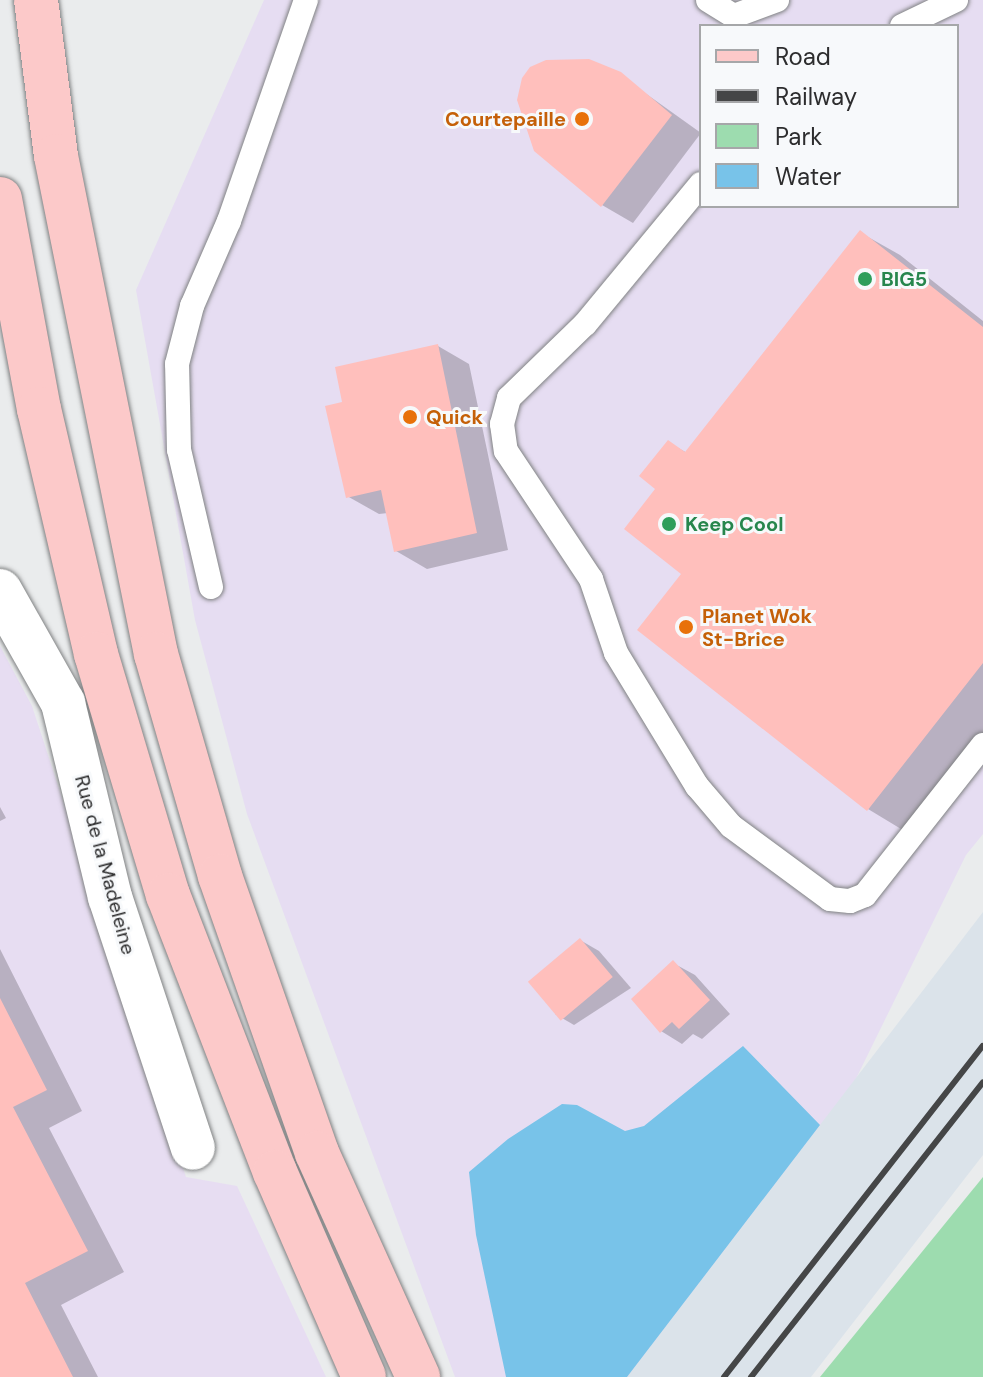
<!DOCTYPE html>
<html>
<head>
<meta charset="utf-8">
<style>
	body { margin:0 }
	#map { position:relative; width:983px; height:1377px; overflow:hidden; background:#eaeced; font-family:"DM Sans",sans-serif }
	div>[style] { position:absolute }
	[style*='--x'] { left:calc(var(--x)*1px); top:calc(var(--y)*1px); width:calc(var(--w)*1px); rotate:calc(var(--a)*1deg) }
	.commercial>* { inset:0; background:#e6ddf2 }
	.industrial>* { inset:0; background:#e7ddf2 }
	.built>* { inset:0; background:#dbe3ea }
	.green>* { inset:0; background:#9ddcaf }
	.water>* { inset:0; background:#78c3e9 }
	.shadow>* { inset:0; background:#0003 }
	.building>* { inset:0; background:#ffbfbc; transform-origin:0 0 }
	.roads { filter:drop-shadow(0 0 2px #808283) drop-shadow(0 0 2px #808283) }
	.lane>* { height:24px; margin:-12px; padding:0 12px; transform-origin:12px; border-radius:12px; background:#fff }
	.street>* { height:44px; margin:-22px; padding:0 22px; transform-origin:22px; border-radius:22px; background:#fff }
	.primary>* { height:44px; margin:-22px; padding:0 22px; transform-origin:22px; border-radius:22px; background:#fcc9c9 }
	.rail>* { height:6px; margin:-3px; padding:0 3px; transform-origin:3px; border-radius:3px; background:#454647 }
	.dots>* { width:22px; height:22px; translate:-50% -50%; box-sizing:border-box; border:4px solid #f7f9fb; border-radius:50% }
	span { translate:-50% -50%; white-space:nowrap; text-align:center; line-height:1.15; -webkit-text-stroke:6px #f7f9fb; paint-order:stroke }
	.food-label { font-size:20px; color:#c56008; font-weight:700 }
	.right { translate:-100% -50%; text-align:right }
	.left { translate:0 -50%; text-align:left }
	.leisure-label { font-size:20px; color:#27864d; font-weight:700 }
	.street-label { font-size:20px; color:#2d2d2e }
	.legend { position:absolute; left:699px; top:24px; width:260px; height:184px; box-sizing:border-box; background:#f7f9fb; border:2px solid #a6a7a9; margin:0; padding:10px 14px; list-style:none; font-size:24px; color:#2d2d2e }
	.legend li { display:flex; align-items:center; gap:16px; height:40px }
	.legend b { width:40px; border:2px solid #a6a7a9 }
</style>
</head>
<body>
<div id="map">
	<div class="commercial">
		<div style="clip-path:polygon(evenodd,264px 0,983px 0,983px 834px,966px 855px,843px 1105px,640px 1377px,455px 1377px,247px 814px,195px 620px,136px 290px,264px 0,701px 26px,957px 26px,957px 206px,701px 206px,701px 26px)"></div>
	</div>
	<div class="industrial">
		<div style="clip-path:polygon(0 646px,32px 706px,186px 1177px,237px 1186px,326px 1377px,0 1377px)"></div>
	</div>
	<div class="built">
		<div style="clip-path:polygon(983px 912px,983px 1155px,811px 1377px,627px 1377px)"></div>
	</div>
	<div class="green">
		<div style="clip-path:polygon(983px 1177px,983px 1377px,820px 1377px)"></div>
	</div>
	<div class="water">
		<div style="clip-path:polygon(743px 1046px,820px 1125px,627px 1377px,506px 1377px,476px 1235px,469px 1172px,508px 1139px,562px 1104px,577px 1105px,625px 1131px,644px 1126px)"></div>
	</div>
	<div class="shadow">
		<div style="clip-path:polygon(610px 68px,701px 133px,633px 223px,602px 205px)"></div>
		<div style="clip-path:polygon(861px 233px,900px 255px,983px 321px,983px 734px,906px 832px,868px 809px,684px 574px,658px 489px,668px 442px,687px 453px)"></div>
		<div style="clip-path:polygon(438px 346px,469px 364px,508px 550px,427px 569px,396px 551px,388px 513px,379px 514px,347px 496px,344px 404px)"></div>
		<div style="clip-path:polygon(0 807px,6px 818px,0 821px)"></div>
		<div style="clip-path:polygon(580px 940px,599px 951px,631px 988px,574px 1025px,555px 1014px)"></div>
		<div style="clip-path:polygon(0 949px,82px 1111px,49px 1128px,124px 1272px,61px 1305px,98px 1377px,0 1377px)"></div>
		<div style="clip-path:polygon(673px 963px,695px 975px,730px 1014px,702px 1039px,693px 1034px,682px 1044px,661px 1031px)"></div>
	</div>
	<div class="building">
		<div style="clip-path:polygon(589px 59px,621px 72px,672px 115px,601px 207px,534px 151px,517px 100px,522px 78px,530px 67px,546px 60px)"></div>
		<div style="clip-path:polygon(860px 230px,983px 327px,983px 663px,867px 811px,637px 630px,681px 574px,624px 529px,655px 489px,639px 476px,668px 440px,685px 452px)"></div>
		<div style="clip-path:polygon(438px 344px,477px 533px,394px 552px,381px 490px,346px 498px,325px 406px,342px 402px,335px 367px)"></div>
		<div style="left:580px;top:938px;width:51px;height:68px;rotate:50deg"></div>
		<div style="clip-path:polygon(673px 960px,710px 1000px,679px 1029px,672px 1022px,660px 1033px,631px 999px)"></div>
		<div style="clip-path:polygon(0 998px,47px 1090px,13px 1107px,88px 1251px,25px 1283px,73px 1377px,0 1377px)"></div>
	</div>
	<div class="roads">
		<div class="lane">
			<div style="--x:708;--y:0;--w:31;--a:32"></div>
			<div style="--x:734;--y:16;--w:46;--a:-20.4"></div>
			<div style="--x:902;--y:26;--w:60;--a:-25.7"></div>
			<div style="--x:701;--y:184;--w:182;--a:129.6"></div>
			<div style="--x:585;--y:324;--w:106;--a:135.8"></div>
			<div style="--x:509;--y:398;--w:27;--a:105"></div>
			<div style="--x:502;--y:424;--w:27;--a:82"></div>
			<div style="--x:506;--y:451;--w:154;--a:56.4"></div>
			<div style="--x:591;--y:579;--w:78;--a:71.3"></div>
			<div style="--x:616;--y:653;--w:156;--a:58.7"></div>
			<div style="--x:697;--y:786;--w:52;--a:49.6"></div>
			<div style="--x:731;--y:826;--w:123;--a:36.4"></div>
			<div style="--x:830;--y:899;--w:20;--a:6"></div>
			<div style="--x:850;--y:901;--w:16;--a:-22"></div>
			<div style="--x:865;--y:895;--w:191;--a:-51.8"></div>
			<div style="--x:211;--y:587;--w:141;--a:-103.1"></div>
			<div style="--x:179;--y:450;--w:86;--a:-91.3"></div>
			<div style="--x:177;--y:364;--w:60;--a:-75.5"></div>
			<div style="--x:192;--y:306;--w:93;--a:-66.5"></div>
			<div style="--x:229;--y:221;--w:234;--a:-70.8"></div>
		</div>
		<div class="street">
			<div style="--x:0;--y:591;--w:129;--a:60.6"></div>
			<div style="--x:63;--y:703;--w:200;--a:76.4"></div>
			<div style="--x:110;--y:897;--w:264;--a:71.7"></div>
		</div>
		<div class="primary">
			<div style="--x:36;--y:0;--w:157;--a:82.7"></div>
			<div style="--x:56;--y:156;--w:508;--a:78.65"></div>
			<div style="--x:156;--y:654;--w:231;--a:73.9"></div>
			<div style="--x:220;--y:876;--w:293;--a:70.7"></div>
			<div style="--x:317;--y:1153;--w:246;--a:65.7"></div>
			<div style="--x:0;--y:199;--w:214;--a:79.5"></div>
			<div style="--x:39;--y:409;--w:252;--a:76.9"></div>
			<div style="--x:96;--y:654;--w:252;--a:73.4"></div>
			<div style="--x:168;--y:895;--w:297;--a:68.9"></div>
			<div style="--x:275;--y:1172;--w:223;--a:66.5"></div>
		</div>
	</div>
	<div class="rail">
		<div style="--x:724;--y:1377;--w:420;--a:-52"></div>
		<div style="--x:751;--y:1377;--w:375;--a:-51.8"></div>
	</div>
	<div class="dots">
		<div style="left:582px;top:119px;background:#e8710a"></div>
		<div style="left:865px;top:279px;background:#2e9e5b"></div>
		<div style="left:410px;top:417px;background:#e8710a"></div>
		<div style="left:669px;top:524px;background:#2e9e5b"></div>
		<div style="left:686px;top:627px;background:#e8710a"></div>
	</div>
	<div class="food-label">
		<span class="right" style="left:566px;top:119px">Courtepaille</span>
		<span class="left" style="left:426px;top:417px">Quick</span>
		<span class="left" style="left:702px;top:628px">Planet Wok<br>St-Brice</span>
	</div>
	<div class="leisure-label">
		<span class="left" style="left:881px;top:279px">BIG5</span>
		<span class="left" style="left:685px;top:524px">Keep Cool</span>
	</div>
	<div class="street-label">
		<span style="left:105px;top:865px;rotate:75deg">Rue de la Madeleine</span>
	</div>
	<ul class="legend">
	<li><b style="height:10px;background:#fcc9c9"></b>Road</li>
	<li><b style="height:10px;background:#454647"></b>Railway</li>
	<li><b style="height:22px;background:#9ddcaf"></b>Park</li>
	<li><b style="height:22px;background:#78c3e9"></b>Water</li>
	</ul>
</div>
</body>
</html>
